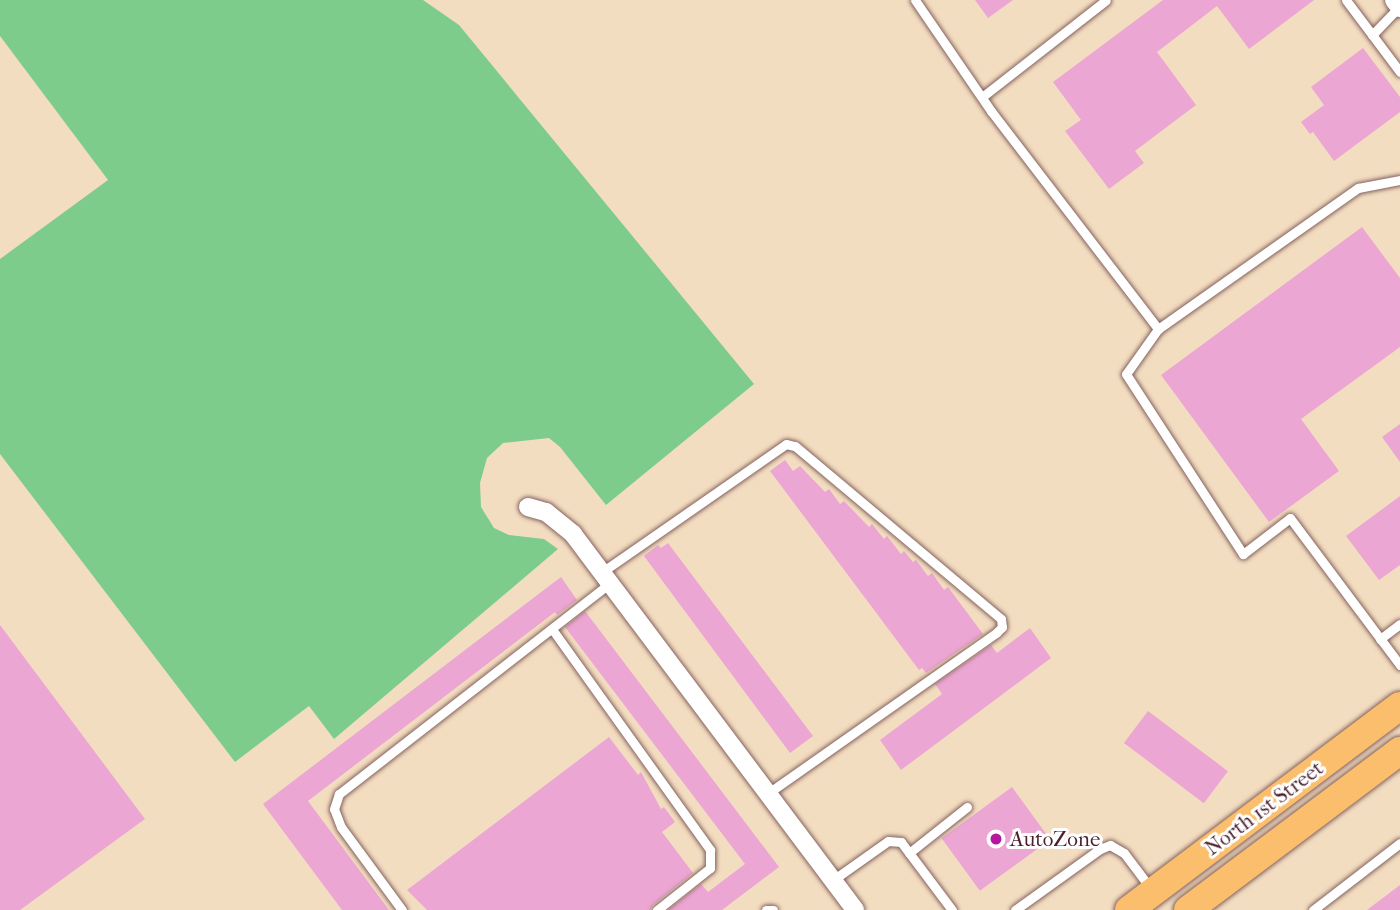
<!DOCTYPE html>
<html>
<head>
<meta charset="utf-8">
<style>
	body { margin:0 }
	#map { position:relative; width:1400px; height:910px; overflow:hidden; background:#f3ddc0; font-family:"IM FELL French Canon",serif }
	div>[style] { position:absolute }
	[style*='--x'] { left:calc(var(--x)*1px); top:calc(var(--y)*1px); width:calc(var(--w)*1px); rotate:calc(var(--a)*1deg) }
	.green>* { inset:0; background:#7ecc8b }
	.building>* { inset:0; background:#eca6d3; transform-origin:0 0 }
	.roads { filter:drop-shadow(0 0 2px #85625f) drop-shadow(0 0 2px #85625f) }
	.lane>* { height:9px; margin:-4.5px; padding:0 4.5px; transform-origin:4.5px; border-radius:4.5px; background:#fff }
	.street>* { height:18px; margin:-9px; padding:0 9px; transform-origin:9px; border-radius:9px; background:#fff }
	.primary>* { height:28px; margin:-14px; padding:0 14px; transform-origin:14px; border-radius:14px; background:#fabe6d }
	.dots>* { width:19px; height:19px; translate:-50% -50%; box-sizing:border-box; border:4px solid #fff; border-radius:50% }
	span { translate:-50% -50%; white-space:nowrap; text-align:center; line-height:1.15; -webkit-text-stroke:6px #fff; paint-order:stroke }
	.street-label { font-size:21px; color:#4a1f2b }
	.poi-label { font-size:21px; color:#4a1f2b }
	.left { translate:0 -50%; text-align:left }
</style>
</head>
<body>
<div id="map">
	<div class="green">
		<div style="clip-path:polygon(0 0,423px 0,459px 25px,754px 384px,606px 505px,560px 447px,549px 438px,503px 443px,487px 458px,480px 483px,481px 507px,494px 528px,509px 535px,544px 539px,558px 549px,334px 739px,309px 706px,235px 762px,0 454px,0 259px,108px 180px,0 36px)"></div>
	</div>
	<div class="building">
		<div style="clip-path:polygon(975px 0,1013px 0,988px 18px)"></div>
		<div style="clip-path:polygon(1163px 0,1314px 0,1249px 49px,1217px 6px,1157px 52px,1196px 105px,1135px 151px,1144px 163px,1109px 189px,1065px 131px,1081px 120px,1053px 82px)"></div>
		<div style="clip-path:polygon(1363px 48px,1400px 97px,1400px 112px,1334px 161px,1313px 132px,1310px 134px,1301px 122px,1324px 105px,1311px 87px)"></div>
		<div style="clip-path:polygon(1362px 227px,1400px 278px,1400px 347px,1301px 419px,1339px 471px,1269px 522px,1161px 375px)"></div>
		<div style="clip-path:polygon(1400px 424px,1400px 462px,1382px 437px)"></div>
		<div style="clip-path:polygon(785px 460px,793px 471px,800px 466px,825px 492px,829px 489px,840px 504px,844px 501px,869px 527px,872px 524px,884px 539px,887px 536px,901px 554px,904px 551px,913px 562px,916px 560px,928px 576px,932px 573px,944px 590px,948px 587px,983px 634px,926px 673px,922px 668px,919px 670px,770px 471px)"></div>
		<div style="clip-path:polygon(1400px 496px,1400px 565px,1379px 580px,1346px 536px)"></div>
		<div style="clip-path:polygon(668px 543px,813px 736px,790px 753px,644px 556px,658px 545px,661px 548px)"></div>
		<div style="clip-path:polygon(561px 577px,577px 600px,557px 615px,555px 612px,308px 801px,389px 910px,342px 910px,263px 804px)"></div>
		<div style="clip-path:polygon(585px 611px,779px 867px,722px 910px,668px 910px,701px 884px,708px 892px,745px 864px,565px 627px)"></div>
		<div style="clip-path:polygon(0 625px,145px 819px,20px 910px,0 910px)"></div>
		<div style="clip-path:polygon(1030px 628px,1051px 658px,901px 770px,880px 740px,942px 694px,935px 684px,991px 645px,997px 653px)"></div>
		<div style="left:1148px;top:711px;width:100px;height:40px;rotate:37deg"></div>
		<div style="clip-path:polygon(609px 737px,638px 775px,641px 772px,661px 809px,664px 807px,675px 822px,662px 832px,693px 873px,653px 905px,650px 910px,427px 910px,407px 890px)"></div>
		<div style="left:1012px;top:787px;width:65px;height:87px;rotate:54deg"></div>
		<div style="clip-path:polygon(1400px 885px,1400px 910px,1367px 910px)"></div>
	</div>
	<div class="roads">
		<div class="lane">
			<div style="--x:915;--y:0;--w:135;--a:55.6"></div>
			<div style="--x:991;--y:111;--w:275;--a:52.5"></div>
			<div style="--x:1158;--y:329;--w:55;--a:125.4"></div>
			<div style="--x:1126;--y:374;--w:215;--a:57"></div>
			<div style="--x:1243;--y:554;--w:59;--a:-37.5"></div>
			<div style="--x:1290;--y:518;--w:184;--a:53.2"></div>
			<div style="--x:1346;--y:0;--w:90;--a:53.1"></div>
			<div style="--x:1372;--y:35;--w:40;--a:-46"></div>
			<div style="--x:982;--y:97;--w:157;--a:-38"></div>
			<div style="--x:1158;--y:329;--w:245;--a:-35.2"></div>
			<div style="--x:1358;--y:188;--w:43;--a:-10.8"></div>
			<div style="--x:602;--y:572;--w:224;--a:-34.8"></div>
			<div style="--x:786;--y:444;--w:9;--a:13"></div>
			<div style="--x:795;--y:446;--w:269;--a:40"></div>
			<div style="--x:1001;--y:619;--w:8;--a:83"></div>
			<div style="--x:1002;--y:627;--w:8;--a:135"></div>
			<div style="--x:996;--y:633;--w:279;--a:144.9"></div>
			<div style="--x:552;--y:629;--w:272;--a:54.4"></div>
			<div style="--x:710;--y:850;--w:18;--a:90"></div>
			<div style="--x:710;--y:868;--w:68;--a:141.6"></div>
			<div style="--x:1380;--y:639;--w:25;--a:-37"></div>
			<div style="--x:909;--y:853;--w:74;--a:-38.4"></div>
			<div style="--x:833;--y:880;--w:67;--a:-35.3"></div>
			<div style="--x:888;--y:841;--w:13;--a:4"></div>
			<div style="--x:901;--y:842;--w:85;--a:53.1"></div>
			<div style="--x:402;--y:910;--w:103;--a:-126.3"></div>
			<div style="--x:341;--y:827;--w:19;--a:-111"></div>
			<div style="--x:334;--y:809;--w:16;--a:-72"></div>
			<div style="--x:339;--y:794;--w:343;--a:-37.9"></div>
			<div style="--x:766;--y:910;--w:7;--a:0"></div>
			<div style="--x:1015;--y:910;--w:105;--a:-35.7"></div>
			<div style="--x:1100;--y:849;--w:11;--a:-22"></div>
			<div style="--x:1110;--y:845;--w:16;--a:30"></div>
			<div style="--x:1124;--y:853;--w:46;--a:52.9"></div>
			<div style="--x:1313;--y:910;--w:110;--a:-37.6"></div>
		</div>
		<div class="street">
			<div style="--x:1394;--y:0;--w:10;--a:53"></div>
			<div style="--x:528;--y:507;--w:19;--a:16"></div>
			<div style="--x:546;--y:512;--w:35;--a:39"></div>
			<div style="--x:573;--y:534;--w:470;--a:53.1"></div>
		</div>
		<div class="primary">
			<div style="--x:1129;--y:910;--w:339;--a:-37"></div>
			<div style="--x:1188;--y:910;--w:265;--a:-36.9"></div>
		</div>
	</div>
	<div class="dots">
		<div style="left:996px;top:839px;background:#b5179e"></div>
	</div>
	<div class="street-label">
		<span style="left:1264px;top:808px;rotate:-37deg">North 1st Street</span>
	</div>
	<div class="poi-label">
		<span class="left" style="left:1010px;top:839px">AutoZone</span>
	</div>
</div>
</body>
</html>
